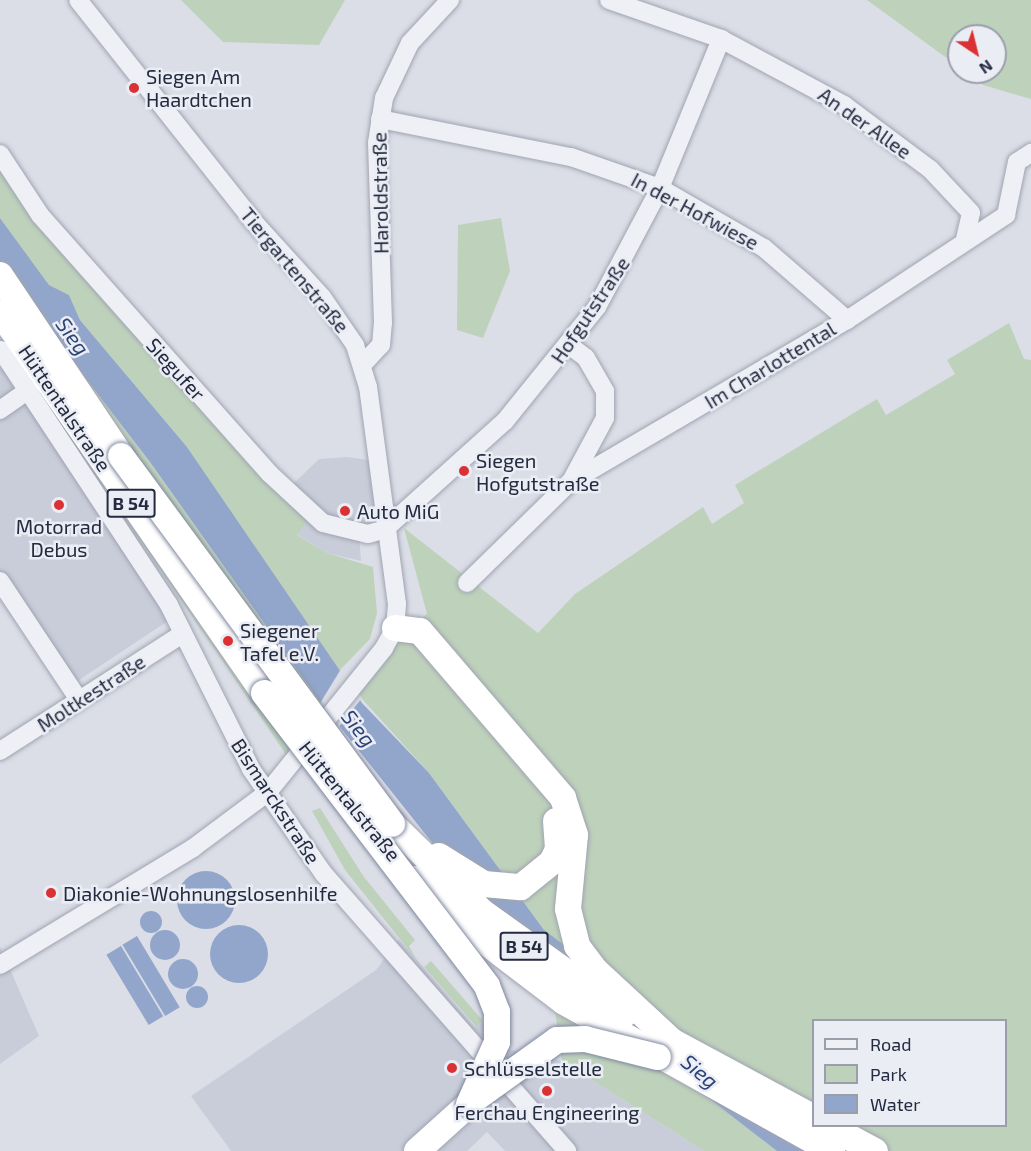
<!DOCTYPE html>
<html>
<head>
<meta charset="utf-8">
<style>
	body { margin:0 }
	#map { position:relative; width:1031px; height:1151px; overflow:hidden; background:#dbdee7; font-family:"Exo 2",sans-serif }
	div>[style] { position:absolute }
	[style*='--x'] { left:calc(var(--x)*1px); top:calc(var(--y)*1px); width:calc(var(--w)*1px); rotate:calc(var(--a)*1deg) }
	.built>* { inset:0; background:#c9cdda }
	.green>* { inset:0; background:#bed2bb; transform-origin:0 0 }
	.water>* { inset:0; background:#92a6cb; transform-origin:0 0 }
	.round { border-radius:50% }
	.pier>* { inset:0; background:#dbdee7 }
	.roads { filter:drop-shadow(0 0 2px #a0a4b1) drop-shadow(0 0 2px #a0a4b1) }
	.minor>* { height:18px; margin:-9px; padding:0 9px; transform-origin:9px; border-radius:9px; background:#eef0f5 }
	.highway>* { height:26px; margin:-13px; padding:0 13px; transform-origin:13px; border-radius:13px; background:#fff }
	.bridges { filter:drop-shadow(0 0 2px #81899f) drop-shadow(0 0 2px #81899f) }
	.highway-bridge>* { height:26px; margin:-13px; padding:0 13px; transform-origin:13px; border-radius:13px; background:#fff }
	.dots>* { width:16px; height:16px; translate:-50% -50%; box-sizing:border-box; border:3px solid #ebedf5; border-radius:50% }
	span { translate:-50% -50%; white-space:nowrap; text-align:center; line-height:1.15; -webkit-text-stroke:5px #ebedf5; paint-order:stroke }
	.shield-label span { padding:2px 4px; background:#ebedf5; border:2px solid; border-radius:4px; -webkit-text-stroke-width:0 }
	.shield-label { font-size:18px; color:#242a3f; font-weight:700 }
	.poi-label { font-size:20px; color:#242a3f }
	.left { translate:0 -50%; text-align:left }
	.street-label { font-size:20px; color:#242a3f }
	.water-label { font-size:21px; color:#2b4276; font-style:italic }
	.legend { position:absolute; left:812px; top:1019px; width:195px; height:108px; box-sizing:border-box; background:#ebedf5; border:2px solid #9b9fac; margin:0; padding:8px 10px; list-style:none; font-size:18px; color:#242a3f }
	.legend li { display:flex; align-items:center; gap:12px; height:30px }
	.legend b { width:30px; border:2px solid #9b9fac }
	.north { position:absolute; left:947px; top:24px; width:60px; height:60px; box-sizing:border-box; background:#ebedf5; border:2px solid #9b9fac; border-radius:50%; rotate:145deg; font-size:16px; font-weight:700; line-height:24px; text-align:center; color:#242a3f }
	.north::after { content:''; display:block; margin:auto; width:21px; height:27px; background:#da3234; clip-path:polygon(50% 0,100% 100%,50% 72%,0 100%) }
</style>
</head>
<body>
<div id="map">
	<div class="built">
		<div style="clip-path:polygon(0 352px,168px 621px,67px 688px,0 586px)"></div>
		<div style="clip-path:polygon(347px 457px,377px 461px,385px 529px,359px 535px,361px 561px,327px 553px,296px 534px,287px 490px,319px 459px)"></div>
		<div style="clip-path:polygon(399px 939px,475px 1027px,483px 1021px,507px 1049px,562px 1061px,704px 1151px,505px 1151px,487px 1132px,467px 1151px,231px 1151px,191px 1096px,376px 970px)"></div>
		<div style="clip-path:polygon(0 946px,39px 1036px,0 1064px)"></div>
	</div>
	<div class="green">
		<div style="clip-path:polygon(181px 0,345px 0,319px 45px,223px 42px)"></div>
		<div style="clip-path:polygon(867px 0,1031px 0,1031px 99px,983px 85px,965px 72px,995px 72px,995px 36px,959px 36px,959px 67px)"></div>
		<div style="clip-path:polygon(0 154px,11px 176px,312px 515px,297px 535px,327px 553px,373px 567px,377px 613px,370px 639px,339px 671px,187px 447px,80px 320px,69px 295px,49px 285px,0 218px)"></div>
		<div style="clip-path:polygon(501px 218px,510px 271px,483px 338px,457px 330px,458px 225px)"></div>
		<div style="clip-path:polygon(0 267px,150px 462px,321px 703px,324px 708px,287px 756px,0 333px)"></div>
		<div style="clip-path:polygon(evenodd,1009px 323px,1024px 359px,1031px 360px,1031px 1151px,704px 1151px,562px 1061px,544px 930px,429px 773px,345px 680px,427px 614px,404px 528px,538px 633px,575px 594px,703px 507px,712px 524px,744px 503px,735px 485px,877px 399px,886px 415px,955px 374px,947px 360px,1009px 323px,814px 1020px,1006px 1020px,1006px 1126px,814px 1126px,814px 1020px)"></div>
		<div style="clip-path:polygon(320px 808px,364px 877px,415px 940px,409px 946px,416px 959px,345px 870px,312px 811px)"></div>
		<div style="left:431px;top:961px;width:79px;height:9px;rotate:49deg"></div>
	</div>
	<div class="water">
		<div style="clip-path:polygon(0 218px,49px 285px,69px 295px,80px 320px,187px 447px,362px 703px,429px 773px,544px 930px,688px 1038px,821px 1151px,777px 1151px,516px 948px,321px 703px,150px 462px,0 267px)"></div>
		<div class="round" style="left:177px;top:871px;width:58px;height:58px"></div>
		<div class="round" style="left:140px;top:911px;width:22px;height:22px"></div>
		<div class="round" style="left:210px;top:925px;width:58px;height:58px"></div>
		<div class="round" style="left:150px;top:930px;width:30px;height:30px"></div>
		<div style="left:137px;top:936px;width:83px;height:17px;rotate:59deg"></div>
		<div style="left:121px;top:946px;width:82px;height:17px;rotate:59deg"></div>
		<div class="round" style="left:168px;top:959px;width:30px;height:30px"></div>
		<div class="round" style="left:186px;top:986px;width:22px;height:22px"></div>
	</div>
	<div class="pier">
		<div style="clip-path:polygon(341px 669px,362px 698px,338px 728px,319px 705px)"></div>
	</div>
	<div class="roads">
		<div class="minor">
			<div style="--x:609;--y:0;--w:119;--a:19.2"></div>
			<div style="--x:721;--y:39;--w:140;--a:28.2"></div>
			<div style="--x:844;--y:105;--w:107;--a:36.7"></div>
			<div style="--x:930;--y:169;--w:44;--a:46.8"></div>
			<div style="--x:960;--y:201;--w:16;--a:47"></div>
			<div style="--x:971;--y:213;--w:27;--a:103"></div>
			<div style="--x:380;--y:119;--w:195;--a:11.3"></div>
			<div style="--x:571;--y:157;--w:94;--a:19.2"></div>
			<div style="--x:660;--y:188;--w:120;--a:30"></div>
			<div style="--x:764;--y:248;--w:110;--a:40.9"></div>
			<div style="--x:0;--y:154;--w:73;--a:56.7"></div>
			<div style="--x:40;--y:215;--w:346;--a:48.4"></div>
			<div style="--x:270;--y:474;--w:72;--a:42.8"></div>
			<div style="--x:323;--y:523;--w:46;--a:13.7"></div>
			<div style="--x:368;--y:534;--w:18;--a:-16"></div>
			<div style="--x:385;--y:529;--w:161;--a:-42"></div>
			<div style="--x:505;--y:421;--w:146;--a:-51.1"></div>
			<div style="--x:597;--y:307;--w:135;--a:-62.1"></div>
			<div style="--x:660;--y:188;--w:161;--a:-67.7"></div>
			<div style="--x:569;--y:345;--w:21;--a:37"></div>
			<div style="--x:586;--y:358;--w:38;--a:60"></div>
			<div style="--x:605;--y:391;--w:27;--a:90"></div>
			<div style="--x:605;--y:418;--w:74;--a:118.3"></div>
			<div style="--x:1;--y:350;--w:305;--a:56.6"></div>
			<div style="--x:169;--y:605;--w:183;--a:63.4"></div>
			<div style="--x:251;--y:769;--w:126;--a:55.3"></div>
			<div style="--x:323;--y:873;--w:370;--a:48.7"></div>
			<div style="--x:363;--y:364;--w:26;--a:-47"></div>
			<div style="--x:381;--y:345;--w:22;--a:-85"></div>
			<div style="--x:383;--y:323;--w:180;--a:-91.9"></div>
			<div style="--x:377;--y:143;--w:46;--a:-81.2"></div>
			<div style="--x:384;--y:98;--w:61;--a:-64.7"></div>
			<div style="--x:410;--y:43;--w:59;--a:-47.1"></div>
			<div style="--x:0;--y:410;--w:35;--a:-35"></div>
			<div style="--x:0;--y:581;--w:143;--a:56.4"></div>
			<div style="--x:467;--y:583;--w:143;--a:-44.4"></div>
			<div style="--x:569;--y:483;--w:322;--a:-30.4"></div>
			<div style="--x:847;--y:320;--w:191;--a:-33.4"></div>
			<div style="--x:1006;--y:215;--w:54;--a:-78.3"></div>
			<div style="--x:1017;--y:162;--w:17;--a:-33"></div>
			<div style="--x:0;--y:751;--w:216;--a:-32.7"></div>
			<div style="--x:0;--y:965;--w:226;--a:-31.2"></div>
			<div style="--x:193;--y:848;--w:94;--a:-36.7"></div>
			<div style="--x:268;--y:792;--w:185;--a:-51.1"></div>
			<div style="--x:384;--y:648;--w:23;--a:-61"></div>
			<div style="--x:395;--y:628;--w:24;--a:-85"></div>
			<div style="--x:397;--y:604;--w:219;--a:-97.6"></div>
			<div style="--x:368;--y:387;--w:44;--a:-107.2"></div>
			<div style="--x:355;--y:345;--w:58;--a:-124.5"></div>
			<div style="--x:322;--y:297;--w:101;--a:-132.2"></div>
			<div style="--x:254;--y:222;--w:283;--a:-128.4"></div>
		</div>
		<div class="highway">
			<div style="--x:0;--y:275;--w:218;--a:56.2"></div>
			<div style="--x:0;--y:312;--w:464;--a:55.3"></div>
			<div style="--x:395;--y:628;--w:25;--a:7"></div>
			<div style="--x:420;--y:631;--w:220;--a:49.4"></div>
			<div style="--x:563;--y:798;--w:39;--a:72"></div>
			<div style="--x:575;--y:835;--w:74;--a:95.4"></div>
			<div style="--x:568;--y:909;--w:38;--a:76"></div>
			<div style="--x:577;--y:946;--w:30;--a:53"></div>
			<div style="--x:595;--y:970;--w:109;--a:42.8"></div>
			<div style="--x:392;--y:824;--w:124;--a:44.3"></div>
			<div style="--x:481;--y:911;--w:177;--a:35.6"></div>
			<div style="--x:439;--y:856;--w:53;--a:31.9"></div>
			<div style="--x:484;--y:884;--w:37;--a:5"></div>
			<div style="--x:521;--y:887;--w:40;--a:-39"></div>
			<div style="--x:552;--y:862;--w:14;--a:-65"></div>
			<div style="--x:558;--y:849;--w:28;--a:-94"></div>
			<div style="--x:415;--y:879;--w:71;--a:43.3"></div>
			<div style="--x:467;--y:928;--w:122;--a:37.3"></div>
			<div style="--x:564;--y:1002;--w:307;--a:29.1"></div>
			<div style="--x:662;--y:1036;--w:173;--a:28.3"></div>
			<div style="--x:828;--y:1126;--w:53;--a:28"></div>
			<div style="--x:417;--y:1151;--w:70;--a:-42.1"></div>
		</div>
	</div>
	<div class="bridges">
		<div class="highway-bridge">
			<div style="--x:121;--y:456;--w:457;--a:53.6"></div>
			<div style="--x:264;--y:693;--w:368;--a:52.7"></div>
			<div style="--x:487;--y:986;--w:28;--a:69"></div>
			<div style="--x:497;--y:1012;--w:30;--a:90"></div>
			<div style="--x:497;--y:1042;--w:68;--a:114.3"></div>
			<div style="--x:479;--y:1096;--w:96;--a:-35.7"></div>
			<div style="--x:557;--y:1040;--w:28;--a:-2"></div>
			<div style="--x:585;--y:1039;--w:75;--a:13.9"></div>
		</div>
	</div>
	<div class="dots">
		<div style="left:134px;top:88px;background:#da3234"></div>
		<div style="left:464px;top:471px;background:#da3234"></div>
		<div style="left:59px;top:505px;background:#da3234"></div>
		<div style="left:345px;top:511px;background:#da3234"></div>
		<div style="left:228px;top:641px;background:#da3234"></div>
		<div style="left:51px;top:893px;background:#da3234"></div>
		<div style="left:452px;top:1068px;background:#da3234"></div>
		<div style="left:547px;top:1091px;background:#da3234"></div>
	</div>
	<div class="shield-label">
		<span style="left:131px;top:503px">B 54</span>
		<span style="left:524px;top:946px">B 54</span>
	</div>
	<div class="poi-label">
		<span class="left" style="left:146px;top:88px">Siegen Am<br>Haardtchen</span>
		<span class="left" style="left:476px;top:472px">Siegen<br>Hofgutstraße</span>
		<span class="left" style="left:357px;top:511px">Auto MiG</span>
		<span style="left:59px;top:538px">Motorrad<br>Debus</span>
		<span class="left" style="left:240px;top:642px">Siegener<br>Tafel e.V.</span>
		<span class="left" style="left:63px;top:893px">Diakonie-Wohnungslosenhilfe</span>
		<span class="left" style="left:464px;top:1068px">Schlüsselstelle</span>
		<span style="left:547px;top:1112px">Ferchau Engineering</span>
	</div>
	<div class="street-label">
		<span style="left:865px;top:123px;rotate:35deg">An der Allee</span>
		<span style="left:380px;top:193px;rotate:-91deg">Haroldstraße</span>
		<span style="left:695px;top:211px;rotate:28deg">In der Hofwiese</span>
		<span style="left:295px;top:270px;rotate:50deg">Tiergartenstraße</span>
		<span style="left:590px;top:310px;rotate:-56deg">Hofgutstraße</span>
		<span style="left:770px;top:365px;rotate:-31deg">Im Charlottental</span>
		<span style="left:176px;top:369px;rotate:48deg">Siegufer</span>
		<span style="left:65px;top:408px;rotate:56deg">Hüttentalstraße</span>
		<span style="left:91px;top:693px;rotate:-33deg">Moltkestraße</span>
		<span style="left:276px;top:801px;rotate:57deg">Bismarckstraße</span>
		<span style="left:350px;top:801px;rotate:51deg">Hüttentalstraße</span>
	</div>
	<div class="water-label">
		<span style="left:73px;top:336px;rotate:54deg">Sieg</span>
		<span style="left:359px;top:728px;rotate:52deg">Sieg</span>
		<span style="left:700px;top:1071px;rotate:40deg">Sieg</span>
	</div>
	<ul class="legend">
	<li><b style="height:8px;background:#eef0f5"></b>Road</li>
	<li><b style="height:16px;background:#bed2bb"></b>Park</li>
	<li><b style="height:16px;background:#92a6cb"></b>Water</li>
	</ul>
	<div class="north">N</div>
</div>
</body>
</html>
